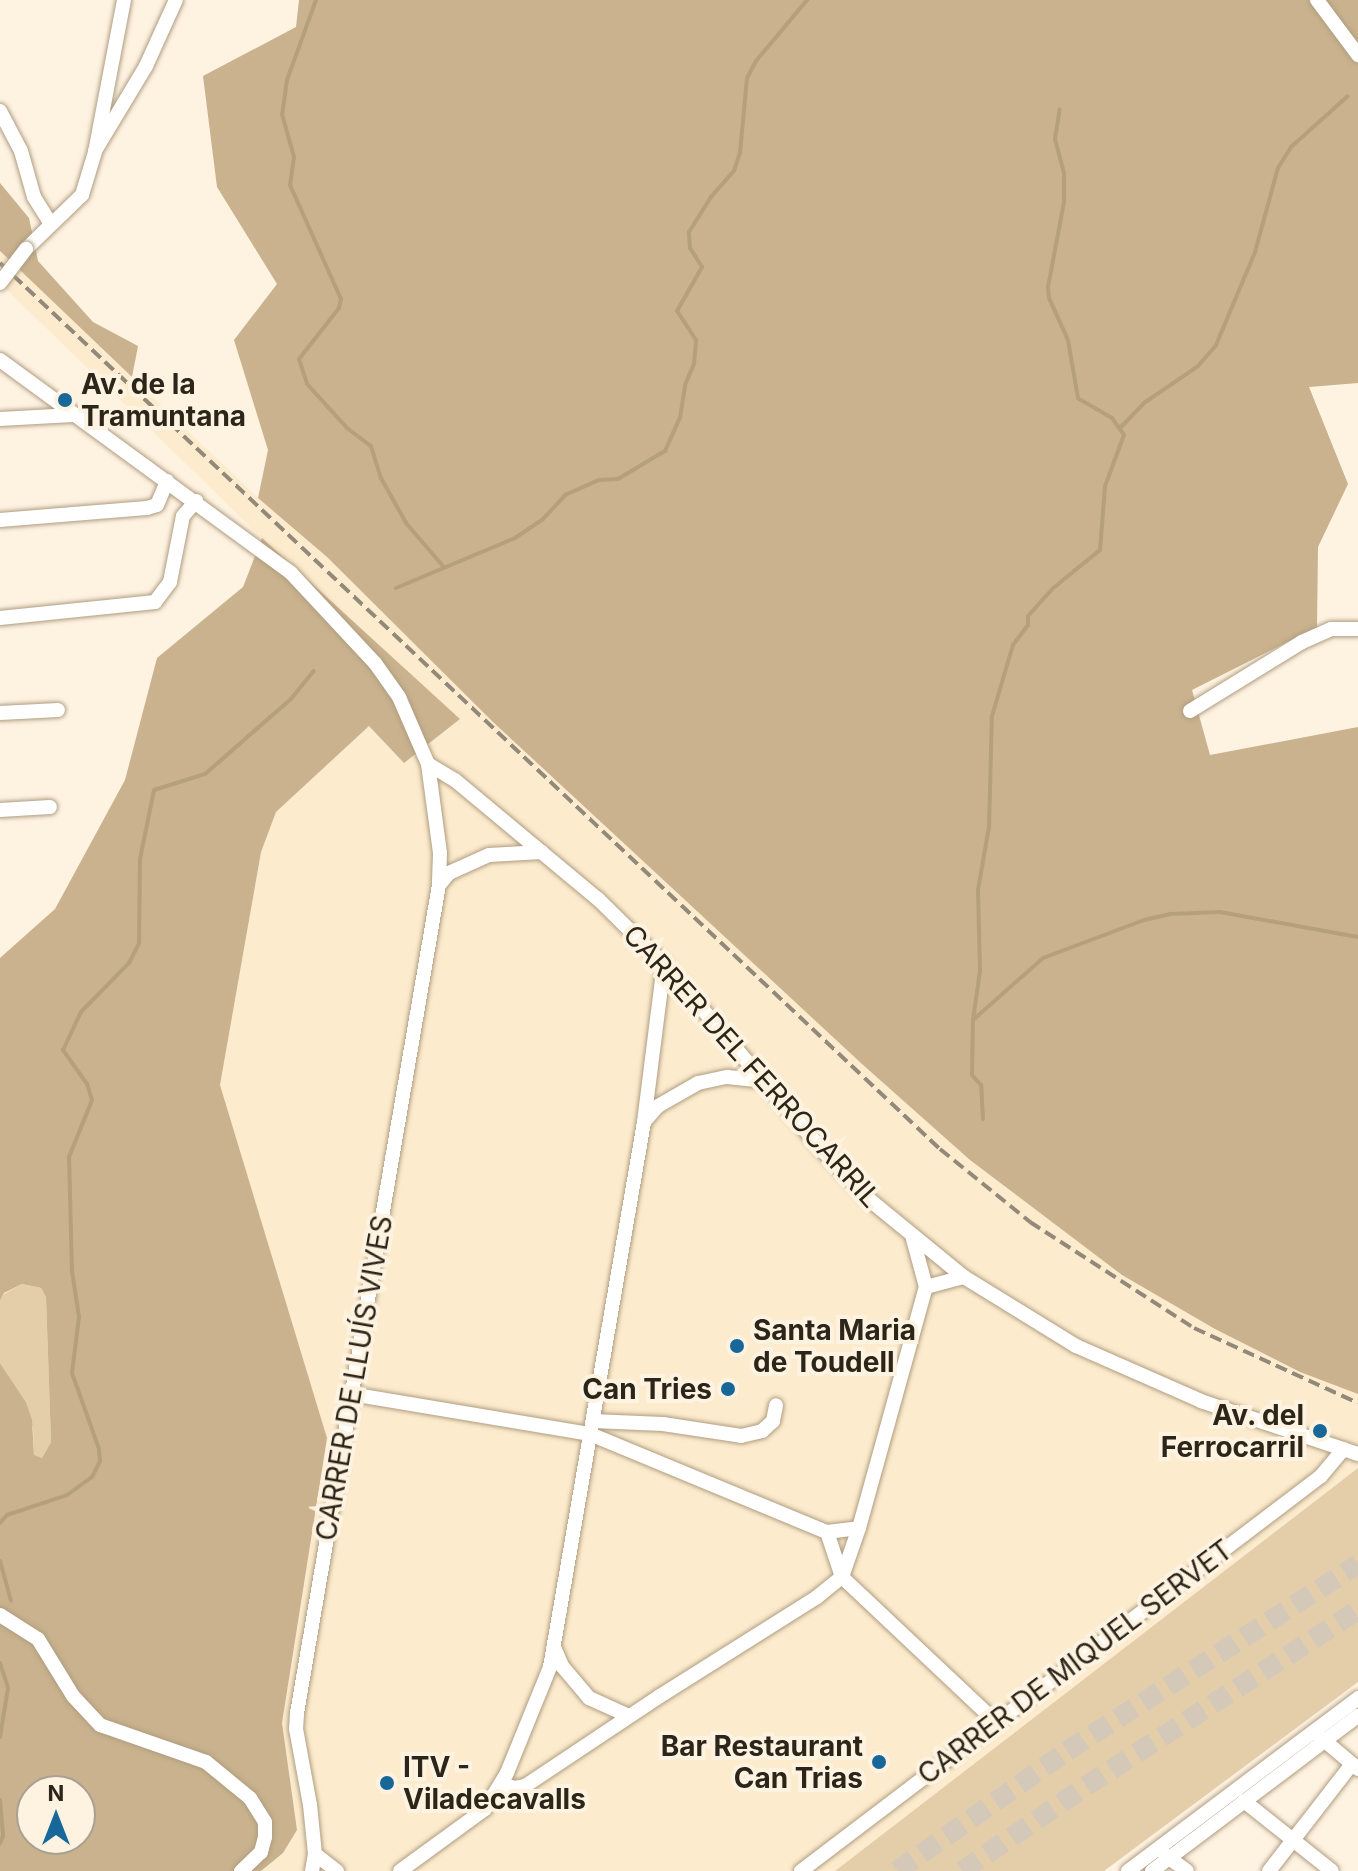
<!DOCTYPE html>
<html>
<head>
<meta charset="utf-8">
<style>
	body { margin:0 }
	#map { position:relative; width:1358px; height:1871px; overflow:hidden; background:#fef2e0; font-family:Inter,sans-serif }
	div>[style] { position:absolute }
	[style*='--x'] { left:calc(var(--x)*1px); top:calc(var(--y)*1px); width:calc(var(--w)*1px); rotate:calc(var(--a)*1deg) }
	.built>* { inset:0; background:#fdebcd }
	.green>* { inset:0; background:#e4cda9 }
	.forest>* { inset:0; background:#c9b28d }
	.stream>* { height:4px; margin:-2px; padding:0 2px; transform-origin:2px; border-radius:2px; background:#b6a07c }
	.highway-tunnel>* { height:20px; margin-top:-10px; transform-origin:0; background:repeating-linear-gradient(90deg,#d4c9b8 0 20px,transparent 0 30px) }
	.roads { filter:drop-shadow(0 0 2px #af9d81) drop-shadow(0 0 2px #af9d81) }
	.minor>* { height:14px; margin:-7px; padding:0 7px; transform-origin:7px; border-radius:7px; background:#fff }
	.rail>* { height:4px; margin-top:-2px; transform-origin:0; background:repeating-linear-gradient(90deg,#93897b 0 12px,transparent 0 18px) }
	.bridges { filter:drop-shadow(0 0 2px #af9d81) drop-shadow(0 0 2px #af9d81) }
	.minor-bridge>* { height:14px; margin:-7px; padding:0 7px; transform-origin:7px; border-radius:7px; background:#fff }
	.dots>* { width:22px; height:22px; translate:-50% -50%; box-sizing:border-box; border:4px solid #fef2e0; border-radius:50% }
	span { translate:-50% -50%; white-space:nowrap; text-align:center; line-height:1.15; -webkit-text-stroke:8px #fef2e0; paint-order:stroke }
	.poi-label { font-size:28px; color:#2c251a; font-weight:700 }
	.left { translate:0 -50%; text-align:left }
	.right { translate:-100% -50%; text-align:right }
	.street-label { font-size:28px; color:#2c251a }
	.north { position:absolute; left:16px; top:1775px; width:80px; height:80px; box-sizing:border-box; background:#fef2e0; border:2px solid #aaa091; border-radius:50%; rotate:0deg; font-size:22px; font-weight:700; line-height:32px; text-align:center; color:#2c251a }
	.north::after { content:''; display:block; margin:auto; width:28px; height:36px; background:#176799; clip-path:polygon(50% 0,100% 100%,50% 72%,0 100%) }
</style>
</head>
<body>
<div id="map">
	<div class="built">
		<div style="clip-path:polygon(0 251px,258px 498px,327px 557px,493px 722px,862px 1064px,970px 1160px,1122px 1275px,1215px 1329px,1300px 1372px,1358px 1394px,1358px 1468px,835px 1871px,261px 1871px,283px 1853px,297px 1830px,282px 1723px,327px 1438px,220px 1085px,261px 852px,276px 812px,369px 726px,460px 719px,262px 538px,0 283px)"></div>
	</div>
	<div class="green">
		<div style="clip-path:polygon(22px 1284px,41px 1288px,46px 1297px,51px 1442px,42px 1458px,34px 1456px,33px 1429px,26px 1402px,0 1363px,0 1301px,4px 1294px)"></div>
		<div style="clip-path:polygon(1358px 1468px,1358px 1682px,1104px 1871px,835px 1871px)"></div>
	</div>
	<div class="forest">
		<div style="clip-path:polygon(299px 0,1358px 0,1358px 383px,1309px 387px,1348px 484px,1318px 547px,1317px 627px,1192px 690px,1210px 755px,1358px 727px,1358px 1394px,1300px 1372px,1215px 1329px,1122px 1275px,970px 1160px,862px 1064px,493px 722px,327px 557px,258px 498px,268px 450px,234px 340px,277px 284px,217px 187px,203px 76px,296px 27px)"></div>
		<div style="clip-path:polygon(0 183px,29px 218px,38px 261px,93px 322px,138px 346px,132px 377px,0 251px)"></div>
		<div style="clip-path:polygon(evenodd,262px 538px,460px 719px,404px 763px,369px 726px,276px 812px,261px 852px,220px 1085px,327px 1438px,282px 1723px,297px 1830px,283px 1853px,261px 1871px,0 1871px,0 1363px,26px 1402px,32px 1420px,34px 1455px,42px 1458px,51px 1442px,46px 1297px,41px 1288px,22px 1284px,4px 1293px,0 1301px,0 958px,55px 909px,125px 780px,157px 658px,243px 587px,262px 538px,32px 1791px,80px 1791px,80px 1839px,32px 1839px,32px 1791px)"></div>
	</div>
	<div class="stream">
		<div style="--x:316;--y:0;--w:85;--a:109.9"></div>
		<div style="--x:287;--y:80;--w:34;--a:98"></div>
		<div style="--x:282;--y:114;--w:45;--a:74.4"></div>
		<div style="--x:294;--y:157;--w:28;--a:98"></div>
		<div style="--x:290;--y:185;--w:125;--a:65.9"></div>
		<div style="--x:341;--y:299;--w:9;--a:103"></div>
		<div style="--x:339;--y:308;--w:65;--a:128.1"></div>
		<div style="--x:299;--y:359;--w:26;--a:72"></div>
		<div style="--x:307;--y:384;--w:59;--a:47.7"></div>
		<div style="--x:347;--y:428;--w:30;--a:37"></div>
		<div style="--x:371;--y:446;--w:34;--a:73"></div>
		<div style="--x:381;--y:478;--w:51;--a:60.9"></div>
		<div style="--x:406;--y:523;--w:57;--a:49.3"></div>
		<div style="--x:1121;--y:427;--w:33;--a:-46"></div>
		<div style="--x:1144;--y:403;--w:65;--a:-34.4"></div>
		<div style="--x:1198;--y:366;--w:28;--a:-49"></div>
		<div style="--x:1216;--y:345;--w:101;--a:-67.2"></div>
		<div style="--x:1255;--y:252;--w:87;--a:-74.7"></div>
		<div style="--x:1278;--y:168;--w:25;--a:-58"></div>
		<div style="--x:1291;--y:147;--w:76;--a:-41.8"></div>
		<div style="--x:396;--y:588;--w:129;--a:-22.8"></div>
		<div style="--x:515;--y:538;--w:34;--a:-34"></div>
		<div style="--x:543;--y:519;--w:33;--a:-47"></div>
		<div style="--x:565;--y:495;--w:36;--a:-24"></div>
		<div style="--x:598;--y:480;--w:20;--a:-3"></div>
		<div style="--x:618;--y:479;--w:55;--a:-30.8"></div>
		<div style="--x:665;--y:451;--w:36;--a:-66"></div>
		<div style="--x:680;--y:418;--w:33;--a:-81"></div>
		<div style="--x:685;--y:385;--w:23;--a:-67"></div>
		<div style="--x:694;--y:364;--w:24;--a:-85"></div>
		<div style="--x:696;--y:340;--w:35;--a:-123"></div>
		<div style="--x:677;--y:311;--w:51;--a:-60.4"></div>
		<div style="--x:702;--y:267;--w:22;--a:-122"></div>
		<div style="--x:690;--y:248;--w:16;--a:-94"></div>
		<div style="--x:689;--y:232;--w:41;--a:-57.8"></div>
		<div style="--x:711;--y:197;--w:35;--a:-49"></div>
		<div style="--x:734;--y:171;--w:19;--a:-72"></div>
		<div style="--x:740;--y:153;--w:75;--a:-84.7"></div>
		<div style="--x:747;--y:78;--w:19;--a:-62"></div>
		<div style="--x:756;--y:61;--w:80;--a:-50.1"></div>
		<div style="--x:973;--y:1020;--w:49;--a:-81.9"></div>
		<div style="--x:980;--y:971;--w:81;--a:-91.4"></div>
		<div style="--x:978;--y:890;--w:64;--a:-80.1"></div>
		<div style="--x:989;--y:827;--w:111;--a:-88.5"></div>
		<div style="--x:992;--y:716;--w:74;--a:-73.5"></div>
		<div style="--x:1013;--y:645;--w:25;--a:-53"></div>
		<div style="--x:1028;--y:625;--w:9;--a:-90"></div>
		<div style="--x:1028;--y:616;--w:36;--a:-48"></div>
		<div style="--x:1052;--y:589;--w:62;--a:-39.1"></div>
		<div style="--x:1100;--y:550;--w:64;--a:-85.5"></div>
		<div style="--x:1105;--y:486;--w:54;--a:-69.6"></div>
		<div style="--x:1124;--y:435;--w:21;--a:-125"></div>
		<div style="--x:1112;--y:418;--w:39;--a:-150"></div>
		<div style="--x:1078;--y:398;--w:59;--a:-99.8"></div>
		<div style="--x:1068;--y:340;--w:46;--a:-114.3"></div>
		<div style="--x:1049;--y:298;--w:11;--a:-95"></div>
		<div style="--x:1048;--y:287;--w:86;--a:-79.3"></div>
		<div style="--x:1064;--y:202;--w:29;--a:-90"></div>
		<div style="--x:1064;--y:173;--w:35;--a:-105"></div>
		<div style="--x:1055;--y:139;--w:30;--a:-81"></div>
		<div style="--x:983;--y:1119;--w:34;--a:-93"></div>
		<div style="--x:981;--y:1085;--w:13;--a:-132"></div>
		<div style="--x:972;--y:1075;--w:55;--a:-89"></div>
		<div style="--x:973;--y:1020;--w:94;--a:-41.5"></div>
		<div style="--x:1043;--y:958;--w:108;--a:-20.6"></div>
		<div style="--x:1144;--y:920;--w:27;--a:-13"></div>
		<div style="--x:1170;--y:914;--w:50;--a:-2.3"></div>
		<div style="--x:1220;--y:912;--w:140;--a:10.3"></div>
		<div style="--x:0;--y:1523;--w:11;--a:-49"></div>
		<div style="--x:7;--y:1515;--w:63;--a:-18.4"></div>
		<div style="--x:67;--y:1495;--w:31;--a:-36"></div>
		<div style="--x:92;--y:1477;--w:18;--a:-63"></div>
		<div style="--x:100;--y:1461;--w:12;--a:-95"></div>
		<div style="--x:99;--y:1449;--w:81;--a:-109.6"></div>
		<div style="--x:72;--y:1373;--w:56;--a:-82.9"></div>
		<div style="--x:79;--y:1317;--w:47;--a:-98.7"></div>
		<div style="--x:72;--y:1271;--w:114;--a:-91.5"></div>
		<div style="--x:69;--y:1157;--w:61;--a:-68"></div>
		<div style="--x:92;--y:1100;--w:17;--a:-107"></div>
		<div style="--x:87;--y:1084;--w:42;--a:-125.2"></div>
		<div style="--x:63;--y:1050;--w:42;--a:-64.7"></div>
		<div style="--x:81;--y:1012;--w:69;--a:-45.6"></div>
		<div style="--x:129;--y:963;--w:22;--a:-63"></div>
		<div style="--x:139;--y:943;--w:84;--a:-89.3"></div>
		<div style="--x:140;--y:859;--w:70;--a:-78.5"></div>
		<div style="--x:154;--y:790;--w:53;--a:-17.4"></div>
		<div style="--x:205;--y:774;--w:114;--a:-41.1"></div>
		<div style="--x:291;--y:699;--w:36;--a:-51"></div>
		<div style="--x:0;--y:1561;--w:41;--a:74.6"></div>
		<div style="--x:0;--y:1663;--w:26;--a:72"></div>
		<div style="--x:8;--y:1688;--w:50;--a:99.3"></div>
		<div style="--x:0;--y:1800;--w:36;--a:85"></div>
		<div style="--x:3;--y:1836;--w:8;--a:113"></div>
	</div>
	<div class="highway-tunnel">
		<div style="--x:897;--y:1871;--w:208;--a:-35.2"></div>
		<div style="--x:1067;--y:1751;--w:346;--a:-32.7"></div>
		<div style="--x:962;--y:1871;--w:150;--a:-34.4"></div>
		<div style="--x:1086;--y:1786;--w:324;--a:-32.9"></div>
	</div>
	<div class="roads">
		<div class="minor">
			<div style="--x:1317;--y:0;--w:69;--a:53.3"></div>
			<div style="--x:0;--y:111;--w:45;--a:62.3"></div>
			<div style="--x:21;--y:151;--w:48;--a:74.2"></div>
			<div style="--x:34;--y:197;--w:32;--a:58"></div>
			<div style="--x:95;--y:151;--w:99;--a:-59"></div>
			<div style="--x:146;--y:66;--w:72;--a:-65.6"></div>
			<div style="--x:26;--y:249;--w:78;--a:-44"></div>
			<div style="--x:82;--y:195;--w:45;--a:-73.2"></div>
			<div style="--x:95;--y:152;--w:155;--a:-79.2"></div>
			<div style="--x:0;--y:360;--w:361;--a:36.2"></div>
			<div style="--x:291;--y:573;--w:123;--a:47"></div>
			<div style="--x:375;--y:663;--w:42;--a:54.8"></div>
			<div style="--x:399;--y:697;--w:73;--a:66.6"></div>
			<div style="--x:428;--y:764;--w:90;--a:82.3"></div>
			<div style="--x:440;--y:853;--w:32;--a:92"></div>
			<div style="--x:0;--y:419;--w:73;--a:-3.1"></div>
			<div style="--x:0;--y:520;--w:147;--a:-4.7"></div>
			<div style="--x:147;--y:508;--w:10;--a:-17"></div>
			<div style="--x:157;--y:505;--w:26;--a:-67"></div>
			<div style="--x:0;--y:618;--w:156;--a:-5.9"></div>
			<div style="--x:155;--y:602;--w:25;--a:-53"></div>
			<div style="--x:170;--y:582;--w:67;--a:-78.9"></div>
			<div style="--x:183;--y:516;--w:20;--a:-49"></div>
			<div style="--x:1190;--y:711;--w:132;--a:-31.6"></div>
			<div style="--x:1302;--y:642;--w:32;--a:-24"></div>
			<div style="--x:1331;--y:629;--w:27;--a:0"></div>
			<div style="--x:0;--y:713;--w:58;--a:-3"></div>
			<div style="--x:428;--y:764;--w:31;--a:31"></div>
			<div style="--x:455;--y:780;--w:186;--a:39.8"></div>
			<div style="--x:598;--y:899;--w:93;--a:44.6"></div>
			<div style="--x:664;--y:964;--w:247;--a:49.6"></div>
			<div style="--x:824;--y:1152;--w:68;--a:46.2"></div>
			<div style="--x:871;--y:1201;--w:120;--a:39.3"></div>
			<div style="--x:964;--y:1277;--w:132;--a:31.6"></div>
			<div style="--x:1076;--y:1346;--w:137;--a:23.7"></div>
			<div style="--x:1201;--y:1401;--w:166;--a:18.7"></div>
			<div style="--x:0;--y:810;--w:50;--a:-3.4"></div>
			<div style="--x:644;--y:1122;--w:21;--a:-49"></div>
			<div style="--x:658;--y:1106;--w:46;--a:-29.9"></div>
			<div style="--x:698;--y:1083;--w:30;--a:-12"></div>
			<div style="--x:727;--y:1077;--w:39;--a:6"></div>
			<div style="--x:926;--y:1287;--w:39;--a:-15"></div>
			<div style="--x:351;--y:1394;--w:242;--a:9.5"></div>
			<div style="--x:590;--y:1434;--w:256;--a:22.5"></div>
			<div style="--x:827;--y:1532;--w:32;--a:-7"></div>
			<div style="--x:593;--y:1421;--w:70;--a:2.5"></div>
			<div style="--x:663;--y:1424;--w:79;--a:8.7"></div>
			<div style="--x:741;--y:1436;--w:22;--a:-13"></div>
			<div style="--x:762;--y:1431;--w:15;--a:-42"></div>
			<div style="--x:773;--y:1421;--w:16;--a:-79"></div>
			<div style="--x:827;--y:1532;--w:47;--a:71.6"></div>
			<div style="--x:842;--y:1577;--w:212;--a:43.3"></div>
			<div style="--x:0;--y:1615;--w:45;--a:32.3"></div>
			<div style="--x:38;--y:1639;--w:67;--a:58.4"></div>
			<div style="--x:73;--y:1696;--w:40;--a:47"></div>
			<div style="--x:100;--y:1725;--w:112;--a:19.2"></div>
			<div style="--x:206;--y:1762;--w:57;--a:39.3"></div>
			<div style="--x:250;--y:1798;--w:28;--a:58"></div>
			<div style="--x:265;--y:1822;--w:15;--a:90"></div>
			<div style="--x:265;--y:1837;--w:16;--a:105"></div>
			<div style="--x:261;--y:1852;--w:28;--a:136"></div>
			<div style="--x:554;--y:1647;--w:21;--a:67"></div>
			<div style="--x:562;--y:1666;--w:42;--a:49.8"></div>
			<div style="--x:589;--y:1698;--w:44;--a:24.2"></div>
			<div style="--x:1319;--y:1736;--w:51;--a:40.2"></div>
			<div style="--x:502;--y:1783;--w:13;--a:23"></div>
			<div style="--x:514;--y:1788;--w:11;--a:-10"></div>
			<div style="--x:525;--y:1786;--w:162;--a:-33.7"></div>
			<div style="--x:660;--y:1696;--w:186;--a:-32.2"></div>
			<div style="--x:817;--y:1597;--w:32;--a:-39"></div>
			<div style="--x:842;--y:1577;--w:52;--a:-70.9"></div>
			<div style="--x:859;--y:1528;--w:250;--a:-74.5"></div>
			<div style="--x:926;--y:1287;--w:50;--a:-105.2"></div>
			<div style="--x:1244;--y:1801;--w:112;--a:38.5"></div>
			<div style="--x:315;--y:1854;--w:28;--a:38"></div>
			<div style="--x:1165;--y:1855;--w:27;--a:36"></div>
			<div style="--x:312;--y:1871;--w:17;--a:-80"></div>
			<div style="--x:315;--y:1854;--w:49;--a:-95.8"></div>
			<div style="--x:310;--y:1805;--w:77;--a:-100.4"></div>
			<div style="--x:296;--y:1729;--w:16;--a:-86"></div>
			<div style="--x:297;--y:1713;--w:840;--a:-80.27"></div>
			<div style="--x:439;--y:885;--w:16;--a:-50"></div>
			<div style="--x:449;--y:873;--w:44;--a:-24.2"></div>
			<div style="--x:489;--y:855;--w:53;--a:-3.2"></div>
			<div style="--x:400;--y:1871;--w:105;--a:-36.1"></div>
			<div style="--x:485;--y:1809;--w:42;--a:-58.6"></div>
			<div style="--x:507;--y:1773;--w:114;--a:-67.9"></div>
			<div style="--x:550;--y:1667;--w:553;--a:-80.21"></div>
			<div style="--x:644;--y:1122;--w:159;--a:-82.8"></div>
			<div style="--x:801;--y:1871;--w:653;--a:-37.22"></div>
			<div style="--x:1321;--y:1476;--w:35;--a:-50"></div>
			<div style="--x:1128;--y:1871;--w:288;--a:-36.9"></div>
			<div style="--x:1152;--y:1871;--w:258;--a:-37"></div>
			<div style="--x:1269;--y:1871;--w:135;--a:-52.2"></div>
		</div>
	</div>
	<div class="rail">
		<div style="--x:0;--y:263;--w:1292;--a:43.31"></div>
		<div style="--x:940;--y:1149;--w:116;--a:39"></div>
		<div style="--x:1030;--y:1222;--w:195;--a:32.9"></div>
		<div style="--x:1194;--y:1328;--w:180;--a:24.6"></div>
	</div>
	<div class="bridges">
		<div class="minor-bridge">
			<div style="--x:0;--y:283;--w:43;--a:-52.6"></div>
		</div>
	</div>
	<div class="dots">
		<div style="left:65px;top:400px;background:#176799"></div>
		<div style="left:737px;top:1346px;background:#176799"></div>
		<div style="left:728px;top:1389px;background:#176799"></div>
		<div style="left:1320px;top:1431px;background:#176799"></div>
		<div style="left:879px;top:1762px;background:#176799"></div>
		<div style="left:387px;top:1783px;background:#176799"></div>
	</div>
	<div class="poi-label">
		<span class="left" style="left:81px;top:400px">Av. de la<br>Tramuntana</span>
		<span class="left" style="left:753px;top:1346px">Santa Maria<br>de Toudell</span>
		<span class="right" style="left:712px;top:1389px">Can Tries</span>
		<span class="right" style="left:1304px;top:1431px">Av. del<br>Ferrocarril</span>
		<span class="right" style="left:863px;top:1762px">Bar Restaurant<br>Can Trias</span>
		<span class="left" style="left:403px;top:1783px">ITV -<br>Viladecavalls</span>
	</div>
	<div class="street-label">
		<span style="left:752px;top:1066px;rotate:48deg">CARRER DEL FERROCARRIL</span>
		<span style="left:354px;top:1378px;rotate:-80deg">CARRER DE LLUÍS VIVES</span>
		<span style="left:1075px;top:1662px;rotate:-37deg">CARRER DE MIQUEL SERVET</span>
	</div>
	<div class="north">N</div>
</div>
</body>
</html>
